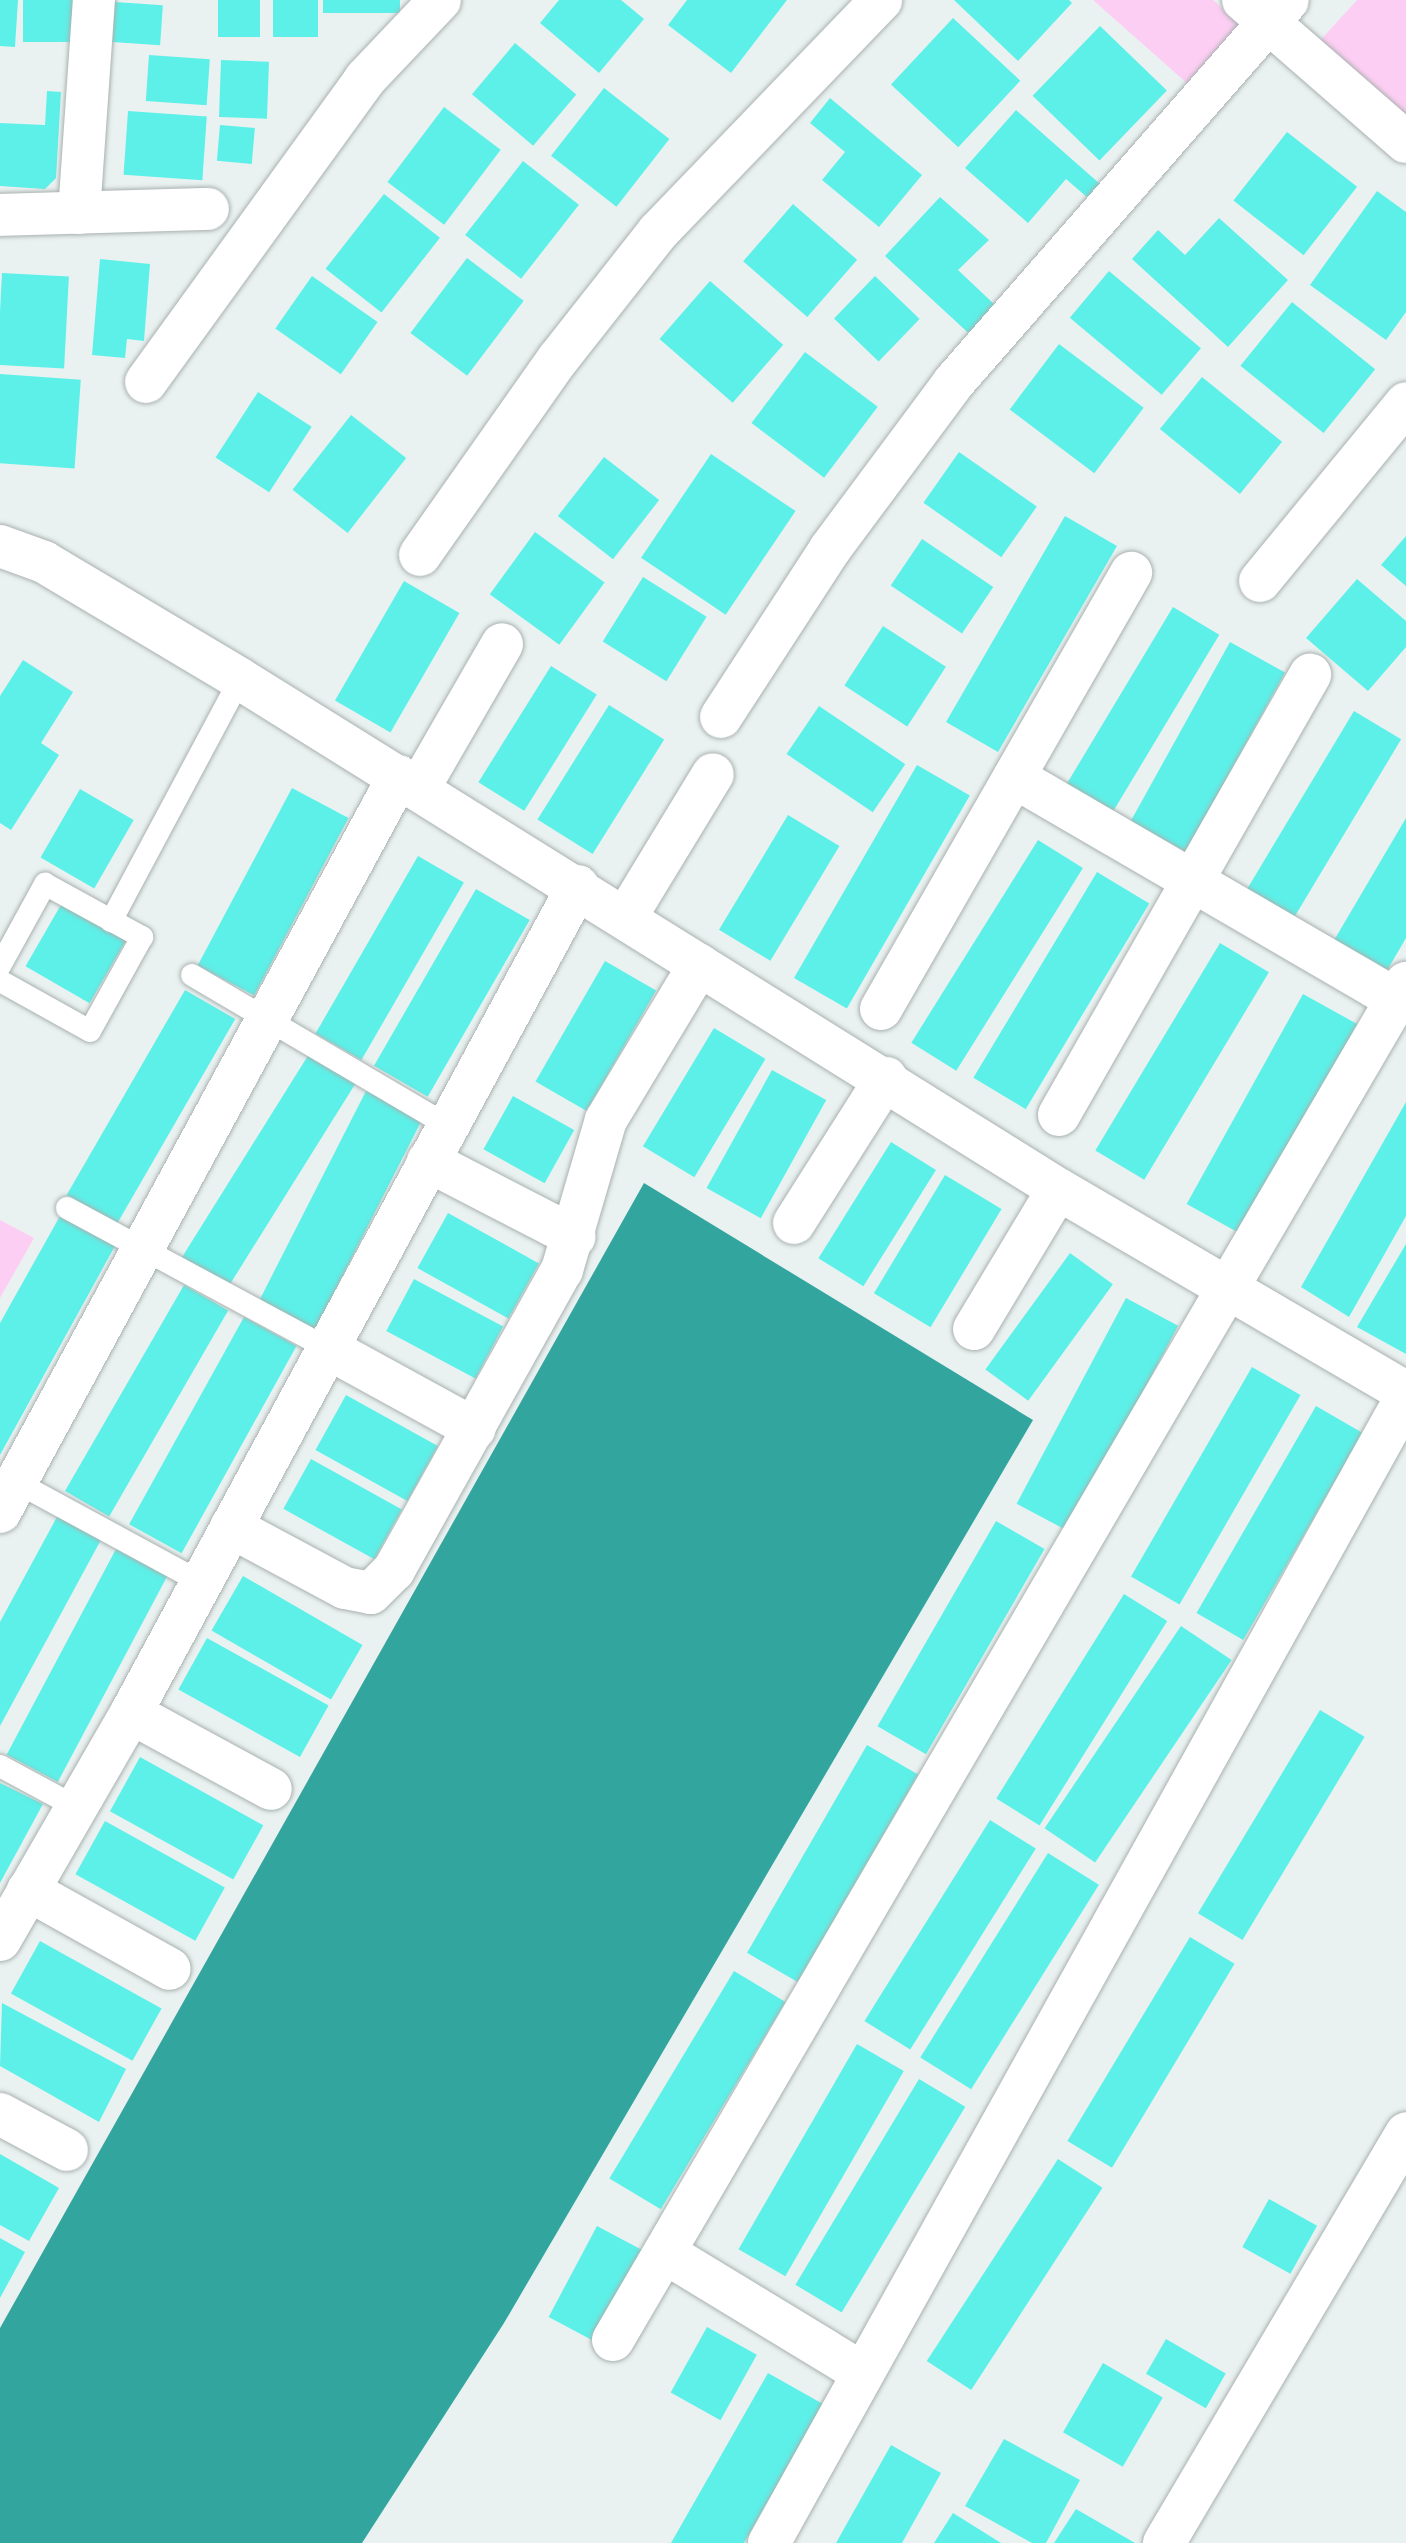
<!DOCTYPE html>
<html>
<head>
<meta charset="utf-8">
<style>
	body { margin:0 }
	#map { position:relative; width:1406px; height:2543px; overflow:hidden; background:#eaf2f1; font-family:"Work Sans",sans-serif }
	div>[style] { position:absolute }
	[style*='--x'] { left:calc(var(--x)*1px); top:calc(var(--y)*1px); width:calc(var(--w)*1px); rotate:calc(var(--a)*1deg) }
	.green>* { inset:0; background:#fdcef3 }
	.water>* { inset:0; background:#33a59f }
	.building>* { inset:0; background:#5df0e8; transform-origin:0 0 }
	.roads { filter:drop-shadow(0 0 2px #a9b1b0) drop-shadow(0 0 2px #a9b1b0) }
	.service>* { height:22px; margin:-11px; padding:0 11px; transform-origin:11px; border-radius:11px; background:#fff }
	.minor>* { height:42px; margin:-21px; padding:0 21px; transform-origin:21px; border-radius:21px; background:#fff }
	span { translate:-50% -50%; white-space:nowrap; text-align:center; line-height:1.15; -webkit-text-stroke:10px #eaf2f1; paint-order:stroke }
</style>
</head>
<body>
<div id="map">
	<div class="green">
		<div style="clip-path:polygon(1093px 0,1213px 0,1242px 26px,1189px 85px)"></div>
		<div style="clip-path:polygon(1357px 0,1406px 0,1406px 126px,1316px 45px)"></div>
		<div style="clip-path:polygon(0 1220px,34px 1238px,0 1298px)"></div>
	</div>
	<div class="water">
		<div style="clip-path:polygon(644px 1183px,1033px 1420px,504px 2323px,362px 2543px,0 2543px,0 2328px)"></div>
	</div>
	<div class="building">
		<div style="clip-path:polygon(0 0,18px 0,15px 47px,0 46px)"></div>
		<div style="left:23px;top:0;width:51px;height:42px"></div>
		<div style="left:218px;top:0;width:42px;height:37px"></div>
		<div style="left:273px;top:0;width:45px;height:37px"></div>
		<div style="left:323px;top:0;width:77px;height:13px"></div>
		<div style="clip-path:polygon(559px 0,621px 0,644px 19px,599px 73px,540px 23px)"></div>
		<div style="clip-path:polygon(687px 0,787px 0,731px 73px,668px 25px)"></div>
		<div style="clip-path:polygon(954px 0,1069px 0,1072px 3px,1018px 61px)"></div>
		<div style="left:115px;top:2px;width:48px;height:40px;rotate:4deg"></div>
		<div style="left:953px;top:18px;width:92px;height:91px;rotate:43deg"></div>
		<div style="left:1100px;top:26px;width:93px;height:97px;rotate:44deg"></div>
		<div style="left:515px;top:43px;width:80px;height:67px;rotate:40deg"></div>
		<div style="left:149px;top:55px;width:61px;height:46px;rotate:4deg"></div>
		<div style="left:221px;top:60px;width:48px;height:57px;rotate:2deg"></div>
		<div style="left:604px;top:88px;width:83px;height:86px;rotate:38deg"></div>
		<div style="clip-path:polygon(47px 91px,61px 92px,56px 178px,45px 189px,0 186px,0 123px,45px 125px)"></div>
		<div style="clip-path:polygon(830px 98px,922px 175px,879px 227px,822px 180px,845px 152px,810px 123px)"></div>
		<div style="left:444px;top:107px;width:71px;height:94px;rotate:37deg"></div>
		<div style="clip-path:polygon(1016px 110px,1100px 184px,1088px 198px,1066px 179px,1028px 223px,965px 168px)"></div>
		<div style="left:128px;top:111px;width:79px;height:64px;rotate:4deg"></div>
		<div style="left:220px;top:125px;width:35px;height:36px;rotate:5deg"></div>
		<div style="left:1287px;top:132px;width:89px;height:87px;rotate:38deg"></div>
		<div style="left:523px;top:161px;width:71px;height:94px;rotate:38deg"></div>
		<div style="clip-path:polygon(1377px 191px,1406px 212px,1406px 312px,1386px 340px,1310px 285px)"></div>
		<div style="left:384px;top:194px;width:71px;height:95px;rotate:38deg"></div>
		<div style="clip-path:polygon(940px 197px,989px 240px,958px 270px,995px 305px,976px 340px,885px 256px)"></div>
		<div style="left:793px;top:204px;width:85px;height:76px;rotate:41deg"></div>
		<div style="clip-path:polygon(1219px 218px,1288px 280px,1228px 347px,1132px 259px,1158px 230px,1185px 255px)"></div>
		<div style="left:467px;top:258px;width:71px;height:94px;rotate:37deg"></div>
		<div style="clip-path:polygon(100px 259px,150px 264px,144px 341px,127px 339px,125px 358px,92px 355px)"></div>
		<div style="left:1109px;top:271px;width:120px;height:61px;rotate:40deg"></div>
		<div style="left:2px;top:273px;width:67px;height:92px;rotate:3deg"></div>
		<div style="left:312px;top:276px;width:80px;height:64px;rotate:35deg"></div>
		<div style="left:875px;top:276px;width:62px;height:59px;rotate:44deg"></div>
		<div style="left:710px;top:281px;width:97px;height:77px;rotate:41deg"></div>
		<div style="left:1292px;top:302px;width:107px;height:82px;rotate:39deg"></div>
		<div style="left:1059px;top:344px;width:106px;height:82px;rotate:37deg"></div>
		<div style="left:805px;top:352px;width:91px;height:89px;rotate:37deg"></div>
		<div style="left:0;top:374px;width:81px;height:89px;rotate:4deg"></div>
		<div style="left:1202px;top:377px;width:103px;height:67px;rotate:39deg"></div>
		<div style="left:258px;top:392px;width:64px;height:78px;rotate:33deg"></div>
		<div style="left:351px;top:415px;width:70px;height:95px;rotate:38deg"></div>
		<div style="left:959px;top:452px;width:95px;height:62px;rotate:35deg"></div>
		<div style="left:711px;top:454px;width:102px;height:125px;rotate:34deg"></div>
		<div style="left:604px;top:457px;width:70px;height:75px;rotate:38deg"></div>
		<div style="left:1065px;top:516px;width:60px;height:238px;rotate:30deg"></div>
		<div style="left:535px;top:532px;width:86px;height:77px;rotate:36deg"></div>
		<div style="clip-path:polygon(1406px 536px,1406px 586px,1381px 565px)"></div>
		<div style="left:922px;top:539px;width:86px;height:56px;rotate:34deg"></div>
		<div style="left:643px;top:577px;width:75px;height:76px;rotate:32deg"></div>
		<div style="clip-path:polygon(1357px 579px,1406px 621px,1406px 647px,1368px 691px,1306px 638px)"></div>
		<div style="left:404px;top:581px;width:64px;height:138px;rotate:30deg"></div>
		<div style="left:1173px;top:607px;width:54px;height:208px;rotate:31deg"></div>
		<div style="left:883px;top:626px;width:75px;height:71px;rotate:33deg"></div>
		<div style="left:1230px;top:642px;width:63px;height:205px;rotate:29deg"></div>
		<div style="clip-path:polygon(23px 660px,73px 692px,41px 743px,59px 755px,11px 830px,0 823px,0 696px)"></div>
		<div style="left:551px;top:666px;width:54px;height:137px;rotate:32deg"></div>
		<div style="left:609px;top:705px;width:65px;height:135px;rotate:32deg"></div>
		<div style="left:819px;top:706px;width:104px;height:58px;rotate:34deg"></div>
		<div style="left:1354px;top:711px;width:55px;height:209px;rotate:31deg"></div>
		<div style="left:917px;top:765px;width:61px;height:246px;rotate:30deg"></div>
		<div style="left:292px;top:788px;width:64px;height:201px;rotate:28deg"></div>
		<div style="left:80px;top:789px;width:62px;height:79px;rotate:30deg"></div>
		<div style="left:788px;top:815px;width:60px;height:134px;rotate:31deg"></div>
		<div style="clip-path:polygon(1406px 818px,1406px 938px,1385px 974px,1333px 942px)"></div>
		<div style="left:1038px;top:840px;width:53px;height:239px;rotate:32deg"></div>
		<div style="left:418px;top:856px;width:53px;height:205px;rotate:30deg"></div>
		<div style="left:1097px;top:872px;width:61px;height:240px;rotate:31deg"></div>
		<div style="left:476px;top:889px;width:62px;height:204px;rotate:30deg"></div>
		<div style="left:62px;top:903px;width:74px;height:73px;rotate:30deg"></div>
		<div style="left:1220px;top:943px;width:57px;height:242px;rotate:31deg"></div>
		<div style="left:605px;top:961px;width:59px;height:139px;rotate:30deg"></div>
		<div style="left:185px;top:990px;width:58px;height:237px;rotate:30deg"></div>
		<div style="left:1303px;top:994px;width:62px;height:240px;rotate:29deg"></div>
		<div style="left:714px;top:1028px;width:60px;height:138px;rotate:31deg"></div>
		<div style="left:309px;top:1054px;width:55px;height:242px;rotate:32deg"></div>
		<div style="left:772px;top:1070px;width:62px;height:135px;rotate:29deg"></div>
		<div style="left:366px;top:1091px;width:63px;height:235px;rotate:27deg"></div>
		<div style="left:513px;top:1096px;width:70px;height:61px;rotate:29deg"></div>
		<div style="clip-path:polygon(1406px 1102px,1406px 1216px,1349px 1317px,1301px 1287px)"></div>
		<div style="left:891px;top:1142px;width:53px;height:137px;rotate:32deg"></div>
		<div style="left:945px;top:1175px;width:66px;height:138px;rotate:31deg"></div>
		<div style="left:448px;top:1213px;width:104px;height:63px;rotate:29deg"></div>
		<div style="clip-path:polygon(60px 1216px,115px 1246px,0 1455px,0 1323px)"></div>
		<div style="clip-path:polygon(1406px 1244px,1406px 1354px,1357px 1327px)"></div>
		<div style="left:1070px;top:1253px;width:53px;height:144px;rotate:36deg"></div>
		<div style="left:414px;top:1279px;width:101px;height:59px;rotate:28deg"></div>
		<div style="left:184px;top:1285px;width:51px;height:238px;rotate:30deg"></div>
		<div style="left:1126px;top:1298px;width:59px;height:233px;rotate:28deg"></div>
		<div style="left:244px;top:1317px;width:60px;height:237px;rotate:29deg"></div>
		<div style="left:1252px;top:1367px;width:56px;height:242px;rotate:30deg"></div>
		<div style="left:346px;top:1395px;width:105px;height:63px;rotate:29deg"></div>
		<div style="left:1316px;top:1406px;width:54px;height:239px;rotate:30deg"></div>
		<div style="left:311px;top:1459px;width:104px;height:57px;rotate:29deg"></div>
		<div style="clip-path:polygon(58px 1515px,102px 1538px,0 1726px,0 1622px)"></div>
		<div style="left:996px;top:1521px;width:56px;height:237px;rotate:30deg"></div>
		<div style="left:116px;top:1549px;width:58px;height:233px;rotate:28deg"></div>
		<div style="left:243px;top:1576px;width:138px;height:63px;rotate:30deg"></div>
		<div style="left:1124px;top:1594px;width:51px;height:241px;rotate:32deg"></div>
		<div style="left:1181px;top:1626px;width:61px;height:244px;rotate:34deg"></div>
		<div style="left:207px;top:1638px;width:139px;height:59px;rotate:29deg"></div>
		<div style="left:1320px;top:1710px;width:52px;height:237px;rotate:31deg"></div>
		<div style="left:867px;top:1745px;width:59px;height:240px;rotate:30deg"></div>
		<div style="left:140px;top:1757px;width:141px;height:62px;rotate:29deg"></div>
		<div style="clip-path:polygon(0 1783px,43px 1804px,0 1883px)"></div>
		<div style="left:990px;top:1820px;width:54px;height:237px;rotate:32deg"></div>
		<div style="left:105px;top:1821px;width:137px;height:61px;rotate:29deg"></div>
		<div style="left:1048px;top:1853px;width:60px;height:241px;rotate:32deg"></div>
		<div style="left:1190px;top:1937px;width:52px;height:238px;rotate:31deg"></div>
		<div style="left:40px;top:1941px;width:139px;height:60px;rotate:29deg"></div>
		<div style="left:734px;top:1971px;width:60px;height:242px;rotate:31deg"></div>
		<div style="clip-path:polygon(2px 2003px,126px 2069px,99px 2122px,0 2066px)"></div>
		<div style="left:857px;top:2044px;width:54px;height:237px;rotate:30deg"></div>
		<div style="left:919px;top:2079px;width:54px;height:240px;rotate:31deg"></div>
		<div style="clip-path:polygon(0 2154px,59px 2188px,29px 2241px,0 2225px)"></div>
		<div style="left:1058px;top:2159px;width:53px;height:241px;rotate:33deg"></div>
		<div style="left:1269px;top:2199px;width:55px;height:55px;rotate:29deg"></div>
		<div style="left:597px;top:2226px;width:59px;height:103px;rotate:28deg"></div>
		<div style="clip-path:polygon(0 2238px,25px 2252px,0 2298px)"></div>
		<div style="left:707px;top:2327px;width:57px;height:75px;rotate:29deg"></div>
		<div style="left:1166px;top:2339px;width:69px;height:40px;rotate:30deg"></div>
		<div style="left:1103px;top:2363px;width:69px;height:80px;rotate:30deg"></div>
		<div style="clip-path:polygon(768px 2373px,823px 2404px,744px 2543px,671px 2543px)"></div>
		<div style="clip-path:polygon(1004px 2439px,1080px 2480px,1046px 2543px,1032px 2543px,965px 2506px)"></div>
		<div style="clip-path:polygon(891px 2445px,941px 2473px,902px 2543px,836px 2543px)"></div>
		<div style="clip-path:polygon(1076px 2509px,1135px 2543px,1054px 2543px)"></div>
		<div style="clip-path:polygon(953px 2513px,1001px 2543px,934px 2543px)"></div>
	</div>
	<div class="roads">
		<div class="service">
			<div style="--x:111;--y:921;--w:274;--a:-61.9"></div>
			<div style="--x:0;--y:966;--w:94;--a:-61.2"></div>
			<div style="--x:45;--y:884;--w:111;--a:28.7"></div>
			<div style="--x:142;--y:937;--w:107;--a:119"></div>
			<div style="--x:90;--y:1031;--w:103;--a:-150.9"></div>
			<div style="--x:192;--y:975;--w:296;--a:30.5"></div>
			<div style="--x:67;--y:1208;--w:298;--a:28.3"></div>
			<div style="--x:7;--y:1477;--w:222;--a:28.5"></div>
			<div style="--x:0;--y:1766;--w:86;--a:28.3"></div>
		</div>
		<div class="minor">
			<div style="--x:1243;--y:0;--w:216;--a:41.1"></div>
			<div style="--x:79;--y:213;--w:214;--a:-86"></div>
			<div style="--x:0;--y:215;--w:208;--a:-1.7"></div>
			<div style="--x:146;--y:382;--w:374;--a:-54.1"></div>
			<div style="--x:365;--y:79;--w:109;--a:-46.5"></div>
			<div style="--x:0;--y:546;--w:47;--a:20"></div>
			<div style="--x:44;--y:562;--w:228;--a:30.8"></div>
			<div style="--x:240;--y:679;--w:964;--a:31.94"></div>
			<div style="--x:1058;--y:1189;--w:403;--a:30.3"></div>
			<div style="--x:420;--y:555;--w:240;--a:-54.9"></div>
			<div style="--x:558;--y:359;--w:162;--a:-51.8"></div>
			<div style="--x:658;--y:232;--w:322;--a:-46.1"></div>
			<div style="--x:1260;--y:581;--w:230;--a:-50.6"></div>
			<div style="--x:721;--y:717;--w:200;--a:-57"></div>
			<div style="--x:830;--y:549;--w:208;--a:-53.4"></div>
			<div style="--x:954;--y:382;--w:507;--a:-48.84"></div>
			<div style="--x:1014;--y:777;--w:442;--a:30.2"></div>
			<div style="--x:419;--y:788;--w:166;--a:-60"></div>
			<div style="--x:626;--y:917;--w:167;--a:-58.7"></div>
			<div style="--x:881;--y:1009;--w:503;--a:-60.17"></div>
			<div style="--x:1059;--y:1115;--w:507;--a:-60.3"></div>
			<div style="--x:428;--y:1161;--w:165;--a:27.3"></div>
			<div style="--x:794;--y:1223;--w:172;--a:-57.6"></div>
			<div style="--x:974;--y:1329;--w:163;--a:-59"></div>
			<div style="--x:329;--y:1349;--w:166;--a:28.7"></div>
			<div style="--x:0;--y:1512;--w:837;--a:-61.54"></div>
			<div style="--x:231;--y:1527;--w:129;--a:28.2"></div>
			<div style="--x:345;--y:1588;--w:26;--a:11"></div>
			<div style="--x:371;--y:1593;--w:33;--a:-45"></div>
			<div style="--x:394;--y:1570;--w:344;--a:-60.8"></div>
			<div style="--x:562;--y:1270;--w:156;--a:-73.7"></div>
			<div style="--x:606;--y:1120;--w:181;--a:-59"></div>
			<div style="--x:131;--y:1713;--w:159;--a:28.5"></div>
			<div style="--x:28;--y:1890;--w:162;--a:29.1"></div>
			<div style="--x:0;--y:1940;--w:262;--a:-60"></div>
			<div style="--x:131;--y:1713;--w:940;--a:-61.61"></div>
			<div style="--x:0;--y:2114;--w:76;--a:28.2"></div>
			<div style="--x:667;--y:2254;--w:227;--a:31.3"></div>
			<div style="--x:613;--y:2340;--w:1572;--a:-59.7"></div>
			<div style="--x:769;--y:2543;--w:1311;--a:-60.93"></div>
			<div style="--x:1164;--y:2543;--w:476;--a:-59.4"></div>
		</div>
	</div>
</div>
</body>
</html>
